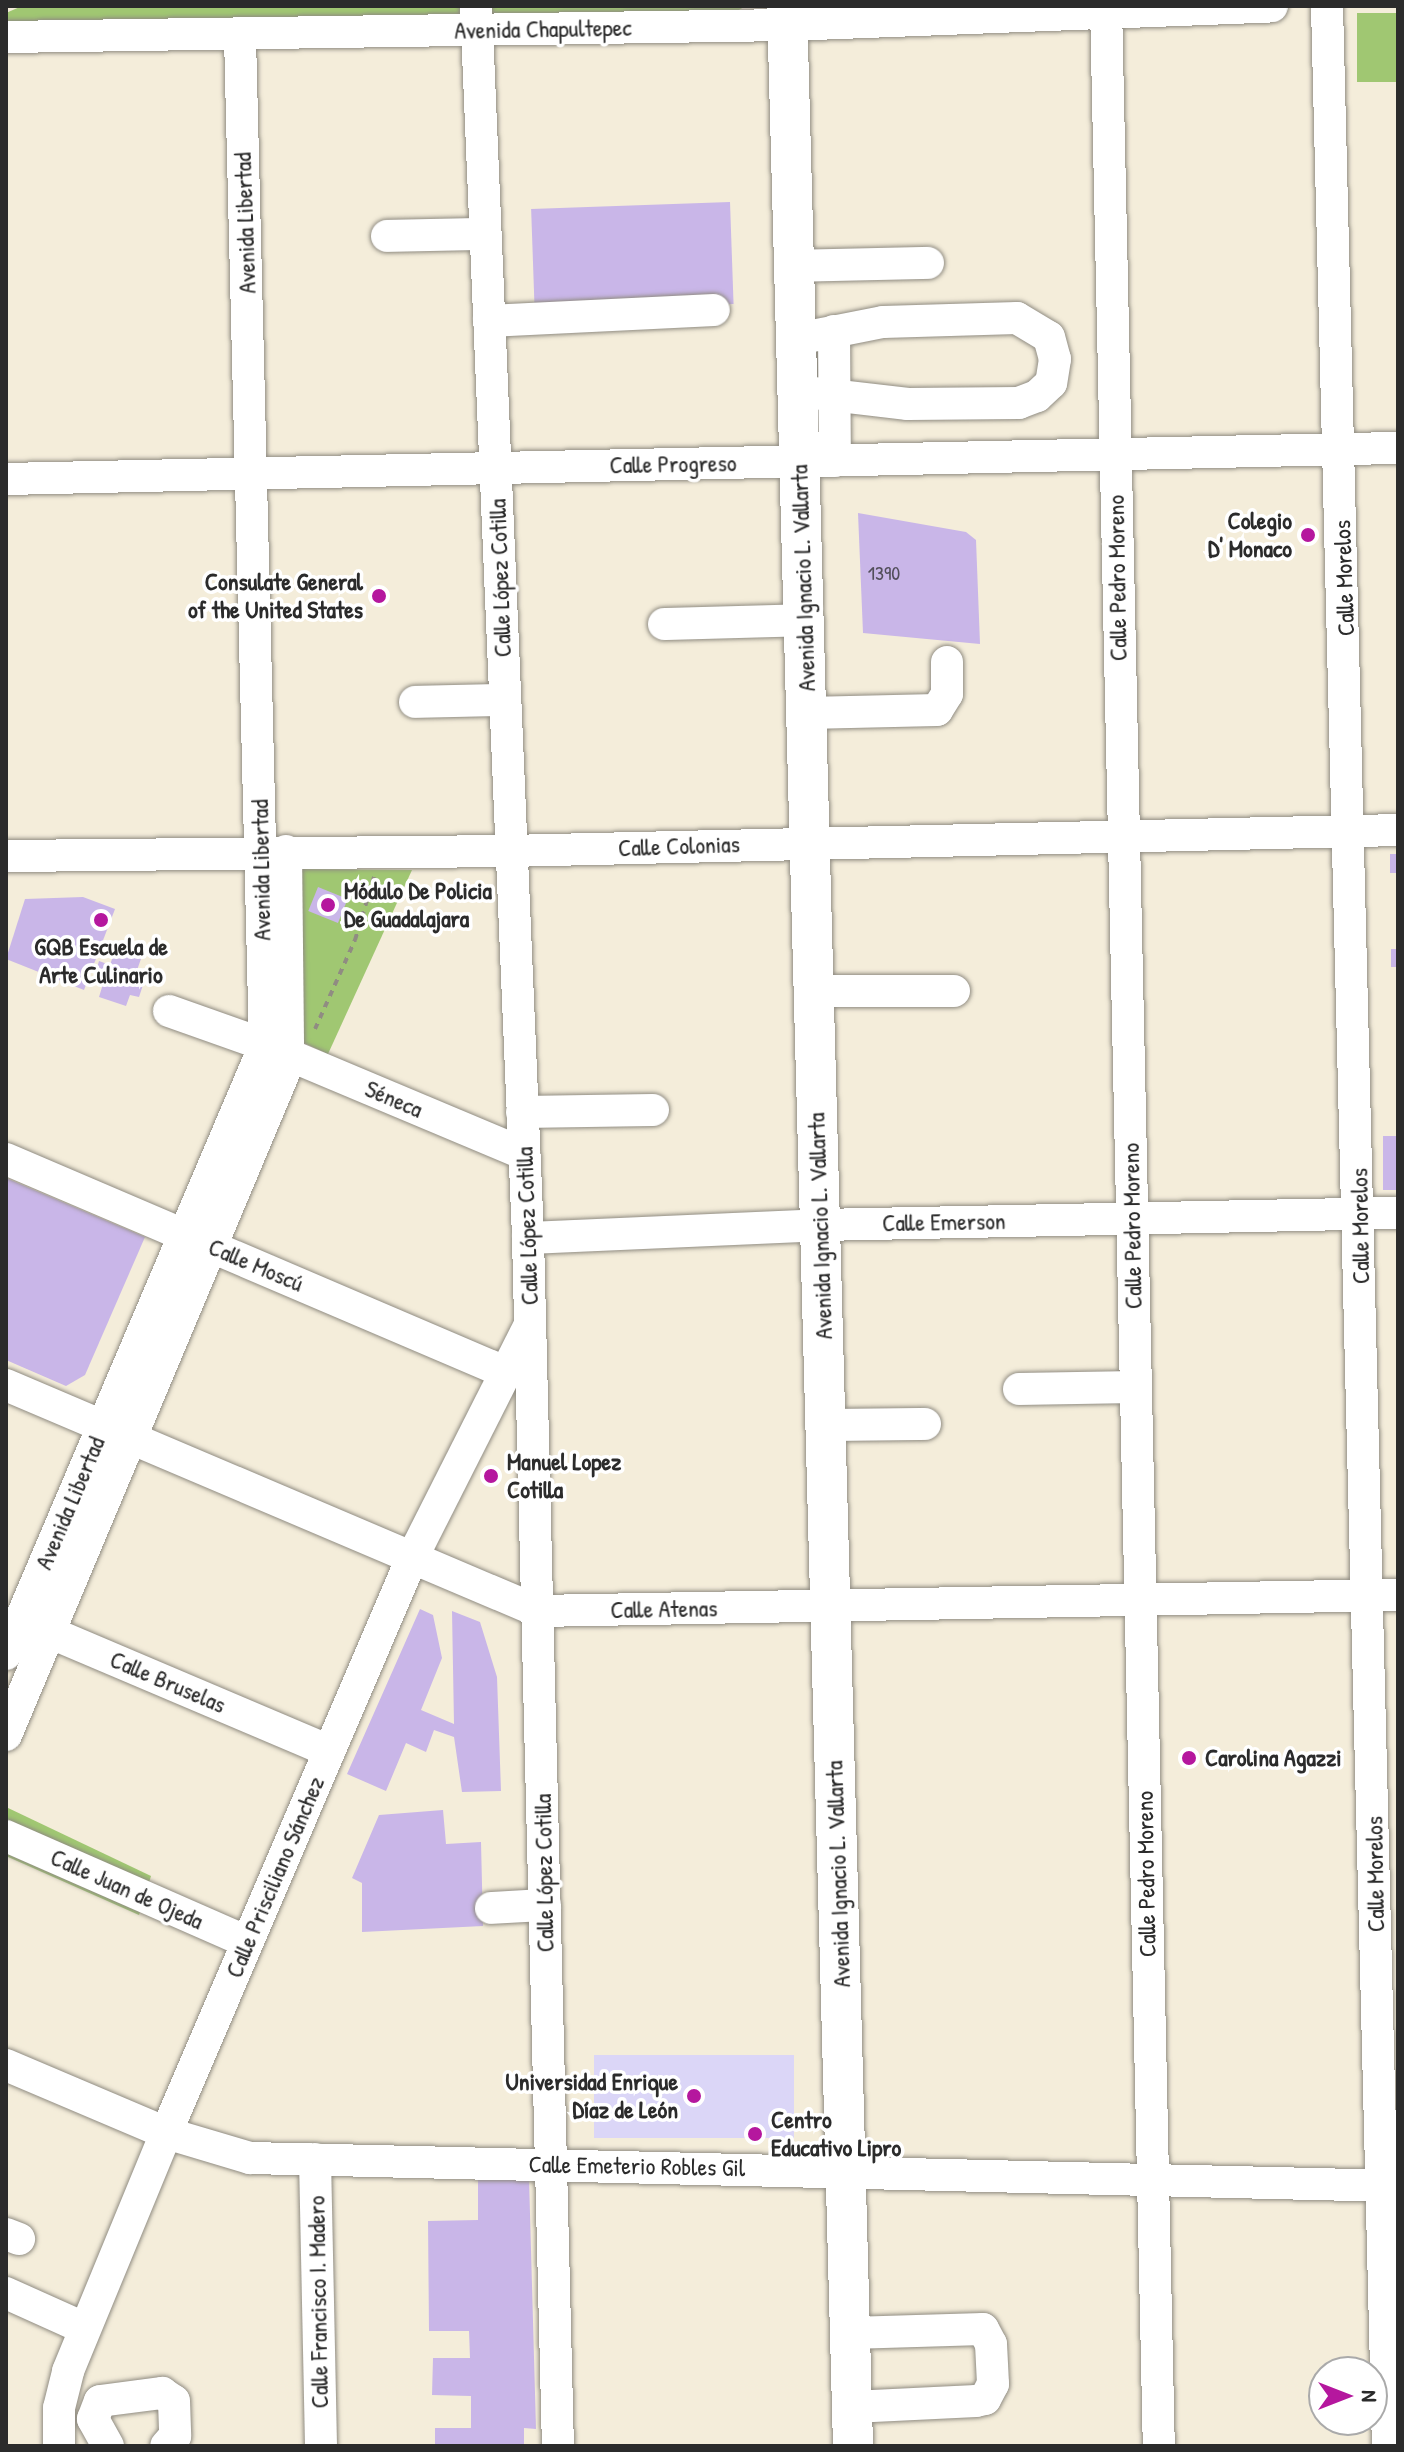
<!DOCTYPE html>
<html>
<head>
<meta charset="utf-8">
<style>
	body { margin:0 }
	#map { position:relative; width:1404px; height:2452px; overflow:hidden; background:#f4edda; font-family:"Patrick Hand",sans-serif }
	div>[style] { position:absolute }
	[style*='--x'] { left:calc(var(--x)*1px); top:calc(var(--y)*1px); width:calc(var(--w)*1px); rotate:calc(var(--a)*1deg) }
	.built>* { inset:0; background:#dbd6f7; transform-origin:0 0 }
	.green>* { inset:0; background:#a0c772; transform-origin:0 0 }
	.building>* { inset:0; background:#c9b6e8; transform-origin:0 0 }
	.path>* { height:4px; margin-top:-2px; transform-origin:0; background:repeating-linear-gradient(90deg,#908c82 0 6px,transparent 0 12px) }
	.roads { filter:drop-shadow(0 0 2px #908c82) drop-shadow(0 0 2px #908c82) }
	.minor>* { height:32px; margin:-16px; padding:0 16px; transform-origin:16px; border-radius:16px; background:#fff }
	.major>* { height:40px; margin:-20px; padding:0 20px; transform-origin:20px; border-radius:20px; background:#fff }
	.dots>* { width:22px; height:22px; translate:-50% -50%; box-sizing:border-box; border:4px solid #fff; border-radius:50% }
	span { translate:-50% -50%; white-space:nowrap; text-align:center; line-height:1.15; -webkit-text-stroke:7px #fff; paint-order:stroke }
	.number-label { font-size:20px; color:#524e5a }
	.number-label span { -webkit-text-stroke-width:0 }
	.street-label { font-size:24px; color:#2b2b2b }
	.poi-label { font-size:24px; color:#2b2b2b; font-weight:700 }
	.right { translate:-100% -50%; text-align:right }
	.left { translate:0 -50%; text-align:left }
	.frame { position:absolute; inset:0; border:8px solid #2b2b2b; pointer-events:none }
	.north { position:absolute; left:1308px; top:2356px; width:80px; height:80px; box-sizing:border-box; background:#fff; border:2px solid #aaa; border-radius:50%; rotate:90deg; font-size:22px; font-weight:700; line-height:32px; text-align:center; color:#2b2b2b }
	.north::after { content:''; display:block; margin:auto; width:28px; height:36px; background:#b5179e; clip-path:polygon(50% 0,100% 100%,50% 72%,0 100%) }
</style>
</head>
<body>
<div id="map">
	<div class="built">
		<div style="left:594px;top:2055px;width:200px;height:83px"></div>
	</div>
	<div class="green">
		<div style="clip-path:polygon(22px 6px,746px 6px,735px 12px,6px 23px,6px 13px)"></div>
		<div style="left:1398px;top:13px;width:69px;height:41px;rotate:90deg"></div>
		<div style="clip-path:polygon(279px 869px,412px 870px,328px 1054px,293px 1038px)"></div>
		<div style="clip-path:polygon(6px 1807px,151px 1876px,139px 1915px,6px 1856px)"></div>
	</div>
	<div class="building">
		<div style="left:730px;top:202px;width:102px;height:199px;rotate:88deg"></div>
		<div style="clip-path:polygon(858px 513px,966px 532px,976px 540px,980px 644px,863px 633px)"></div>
		<div style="left:1390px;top:854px;width:8px;height:19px"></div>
		<div style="left:318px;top:887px;width:32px;height:26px;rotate:22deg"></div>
		<div style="clip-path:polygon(83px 897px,115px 909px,84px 990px,6px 959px,25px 899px)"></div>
		<div style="clip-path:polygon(116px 947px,142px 956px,136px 973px,146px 976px,139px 997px,130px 995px,126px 1006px,99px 997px,103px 984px,93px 981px,99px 961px,110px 965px)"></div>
		<div style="left:1391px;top:949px;width:7px;height:18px"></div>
		<div style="left:1383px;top:1136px;width:15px;height:54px"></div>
		<div style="clip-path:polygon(6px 1178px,145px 1237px,85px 1375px,66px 1386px,6px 1360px)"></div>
		<div style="clip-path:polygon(420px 1609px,433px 1615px,442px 1658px,421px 1710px,454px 1724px,452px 1611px,480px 1622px,497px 1677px,501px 1791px,462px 1792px,454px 1737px,434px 1730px,426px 1752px,406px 1743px,386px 1791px,347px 1774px)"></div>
		<div style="clip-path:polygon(443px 1810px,446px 1844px,481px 1842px,483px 1926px,362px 1932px,362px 1883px,352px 1878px,379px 1815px)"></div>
		<div style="clip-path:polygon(478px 2178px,529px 2178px,536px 2429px,524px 2428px,524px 2446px,435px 2446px,435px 2428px,471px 2428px,471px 2396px,432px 2395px,433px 2358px,470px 2358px,469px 2331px,429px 2331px,428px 2221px,478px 2220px)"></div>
	</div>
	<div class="path">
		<div style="--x:315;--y:1029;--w:98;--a:-65.8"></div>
		<div style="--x:355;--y:940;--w:66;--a:-73.2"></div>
	</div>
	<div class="roads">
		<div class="minor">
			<div style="--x:476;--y:6;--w:1233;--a:87.58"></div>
			<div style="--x:528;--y:1238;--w:1208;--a:88.58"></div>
			<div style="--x:1106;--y:6;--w:2441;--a:88.76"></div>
			<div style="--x:1327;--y:6;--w:2441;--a:88.57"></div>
			<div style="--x:6;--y:37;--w:782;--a:-0.88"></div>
			<div style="--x:788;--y:25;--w:484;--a:-2.2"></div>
			<div style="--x:387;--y:236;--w:98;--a:-1.2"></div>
			<div style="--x:794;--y:266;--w:134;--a:-1.3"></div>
			<div style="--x:489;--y:321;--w:225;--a:-2.8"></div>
			<div style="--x:834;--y:331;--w:130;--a:89.6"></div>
			<div style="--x:797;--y:339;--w:88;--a:-11.2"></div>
			<div style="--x:883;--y:322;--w:134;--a:-1.7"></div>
			<div style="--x:1017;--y:318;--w:37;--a:31"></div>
			<div style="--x:1049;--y:337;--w:23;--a:75"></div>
			<div style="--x:1055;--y:359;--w:24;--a:99"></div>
			<div style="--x:1051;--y:383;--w:19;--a:137"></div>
			<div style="--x:1037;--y:396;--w:19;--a:159"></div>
			<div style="--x:1019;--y:403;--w:111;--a:179.5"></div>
			<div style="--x:908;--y:404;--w:111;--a:-173.3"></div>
			<div style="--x:6;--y:479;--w:1392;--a:-1.28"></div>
			<div style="--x:664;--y:624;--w:140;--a:-1.6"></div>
			<div style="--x:415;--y:702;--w:89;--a:-1.3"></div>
			<div style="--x:807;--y:713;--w:130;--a:-1.3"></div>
			<div style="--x:937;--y:710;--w:19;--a:-58"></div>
			<div style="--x:947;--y:694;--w:32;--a:-90"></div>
			<div style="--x:286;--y:851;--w:204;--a:89.4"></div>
			<div style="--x:6;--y:856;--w:502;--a:-0.57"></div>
			<div style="--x:508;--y:851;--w:890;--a:-1.35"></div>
			<div style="--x:814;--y:991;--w:140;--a:0"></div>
			<div style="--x:169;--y:1011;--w:102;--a:19.5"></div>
			<div style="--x:265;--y:1045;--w:281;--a:22.8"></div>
			<div style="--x:522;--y:1112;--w:131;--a:-0.9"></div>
			<div style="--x:6;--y:1159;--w:543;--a:23.12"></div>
			<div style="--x:528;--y:1238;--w:292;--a:-2.5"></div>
			<div style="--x:820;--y:1225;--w:578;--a:-1.19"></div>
			<div style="--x:6;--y:1385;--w:578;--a:23.02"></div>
			<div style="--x:538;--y:1611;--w:860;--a:-1.07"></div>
			<div style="--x:1019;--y:1389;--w:116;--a:-1"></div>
			<div style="--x:825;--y:1425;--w:100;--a:-0.6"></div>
			<div style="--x:30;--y:1624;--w:325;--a:23"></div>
			<div style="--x:6;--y:1654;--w:662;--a:-66.96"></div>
			<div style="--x:265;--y:1045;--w:1011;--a:-91.42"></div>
			<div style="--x:6;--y:1735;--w:736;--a:-67.23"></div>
			<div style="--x:6;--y:1836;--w:263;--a:23.7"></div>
			<div style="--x:491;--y:1908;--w:54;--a:-3.2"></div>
			<div style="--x:6;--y:2065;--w:174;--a:23"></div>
			<div style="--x:166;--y:2133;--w:88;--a:16.6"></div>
			<div style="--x:250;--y:2158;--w:1148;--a:1.4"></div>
			<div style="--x:315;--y:2159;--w:287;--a:88.8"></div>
			<div style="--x:6;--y:2234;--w:14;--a:21"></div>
			<div style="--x:6;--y:2293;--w:85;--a:24.2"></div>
			<div style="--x:850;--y:2333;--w:133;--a:-1.7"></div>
			<div style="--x:983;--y:2329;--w:17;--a:62"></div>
			<div style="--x:991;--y:2344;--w:40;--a:87.1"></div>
			<div style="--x:993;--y:2384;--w:17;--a:118"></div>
			<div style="--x:985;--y:2399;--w:9;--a:167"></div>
			<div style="--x:976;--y:2401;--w:124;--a:177.2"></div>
			<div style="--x:59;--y:2446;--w:38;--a:-90"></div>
			<div style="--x:59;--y:2408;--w:38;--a:-76"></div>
			<div style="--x:68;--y:2371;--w:257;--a:-67.6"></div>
			<div style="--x:166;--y:2133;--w:625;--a:-66.84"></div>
			<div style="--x:412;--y:1558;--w:258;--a:-63.2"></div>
			<div style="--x:108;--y:2446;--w:31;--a:-119"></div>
			<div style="--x:93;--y:2419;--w:19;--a:-69"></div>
			<div style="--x:100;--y:2401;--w:63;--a:-7.4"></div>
			<div style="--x:162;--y:2393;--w:14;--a:34"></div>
			<div style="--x:174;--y:2401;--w:35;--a:88"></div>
			<div style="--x:175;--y:2436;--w:13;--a:132"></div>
		</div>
		<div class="major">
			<div style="--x:787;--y:6;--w:2441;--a:88.45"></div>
		</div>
	</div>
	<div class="dots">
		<div style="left:1308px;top:535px;background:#b5179e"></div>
		<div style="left:379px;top:596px;background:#b5179e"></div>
		<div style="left:328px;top:905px;background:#b5179e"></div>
		<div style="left:101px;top:920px;background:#b5179e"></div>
		<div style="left:491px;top:1476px;background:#b5179e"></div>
		<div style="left:1189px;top:1758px;background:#b5179e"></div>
		<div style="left:694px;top:2096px;background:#b5179e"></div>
		<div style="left:755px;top:2134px;background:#b5179e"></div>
	</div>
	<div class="number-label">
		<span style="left:884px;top:572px">1390</span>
	</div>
	<div class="street-label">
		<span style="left:543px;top:29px;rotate:-1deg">Avenida Chapultepec</span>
		<span style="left:245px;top:223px;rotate:-92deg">Avenida Libertad</span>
		<span style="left:673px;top:464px;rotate:-1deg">Calle Progreso</span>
		<span style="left:500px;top:578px;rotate:-92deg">Calle López Cotilla</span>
		<span style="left:803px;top:578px;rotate:-92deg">Avenida Ignacio L. Vallarta</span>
		<span style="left:1117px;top:578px;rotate:-91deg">Calle Pedro Moreno</span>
		<span style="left:1344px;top:578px;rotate:-92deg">Calle Morelos</span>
		<span style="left:679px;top:846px;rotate:-2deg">Calle Colonias</span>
		<span style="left:261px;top:870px;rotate:-91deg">Avenida Libertad</span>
		<span style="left:394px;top:1099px;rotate:23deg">Séneca</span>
		<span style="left:944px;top:1222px;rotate:-1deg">Calle Emerson</span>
		<span style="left:527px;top:1226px;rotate:-92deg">Calle López Cotilla</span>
		<span style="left:820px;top:1226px;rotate:-92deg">Avenida Ignacio L. Vallarta</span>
		<span style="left:1132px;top:1226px;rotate:-91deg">Calle Pedro Moreno</span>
		<span style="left:1360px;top:1226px;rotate:-91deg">Calle Morelos</span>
		<span style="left:256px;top:1265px;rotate:23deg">Calle Moscú</span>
		<span style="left:70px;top:1503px;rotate:-67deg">Avenida Libertad</span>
		<span style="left:664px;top:1609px;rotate:-1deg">Calle Atenas</span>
		<span style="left:168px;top:1682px;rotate:23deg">Calle Bruselas</span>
		<span style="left:544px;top:1873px;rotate:-91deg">Calle López Cotilla</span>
		<span style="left:838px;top:1874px;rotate:-92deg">Avenida Ignacio L. Vallarta</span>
		<span style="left:1146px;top:1874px;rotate:-91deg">Calle Pedro Moreno</span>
		<span style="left:1375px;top:1874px;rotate:-91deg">Calle Morelos</span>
		<span style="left:275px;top:1877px;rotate:-67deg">Calle Prisciliano Sánchez</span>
		<span style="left:127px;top:1889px;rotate:24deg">Calle Juan de Ojeda</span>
		<span style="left:637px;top:2166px;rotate:1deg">Calle Emeterio Robles Gil</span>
		<span style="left:318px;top:2302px;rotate:-91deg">Calle Francisco I. Madero</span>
	</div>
	<div class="poi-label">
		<span class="right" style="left:1292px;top:535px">Colegio<br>D' Monaco</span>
		<span class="right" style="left:363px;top:596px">Consulate General<br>of the United States</span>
		<span class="left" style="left:344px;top:905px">Módulo De Policia<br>De Guadalajara</span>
		<span style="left:101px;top:961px">GQB Escuela de<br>Arte Culinario</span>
		<span class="left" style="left:507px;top:1476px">Manuel Lopez<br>Cotilla</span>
		<span class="left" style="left:1205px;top:1758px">Carolina Agazzi</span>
		<span class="right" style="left:678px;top:2096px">Universidad Enrique<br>Díaz de León</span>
		<span class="left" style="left:771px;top:2134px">Centro<br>Educativo Lipro</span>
	</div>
	<div class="frame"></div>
	<div class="north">N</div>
</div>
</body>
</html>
